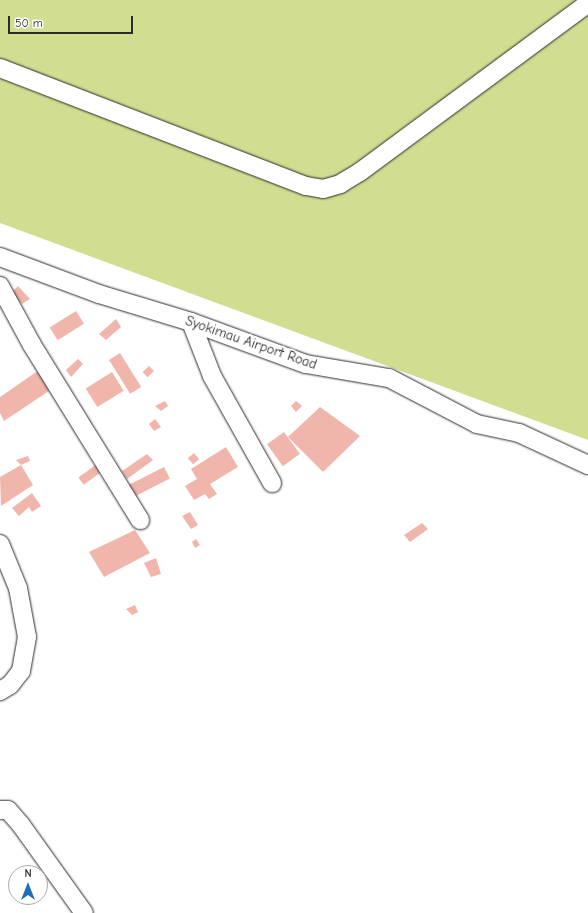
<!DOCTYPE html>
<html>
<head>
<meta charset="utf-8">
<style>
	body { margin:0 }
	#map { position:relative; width:588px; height:913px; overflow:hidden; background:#fff; font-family:"Comic Neue",sans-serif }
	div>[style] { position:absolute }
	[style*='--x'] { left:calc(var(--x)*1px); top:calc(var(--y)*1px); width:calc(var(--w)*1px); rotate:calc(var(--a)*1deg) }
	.green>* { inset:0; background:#d1dd90 }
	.building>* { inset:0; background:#f1b6ab; transform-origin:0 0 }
	.roads { filter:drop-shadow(0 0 1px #2b2b2b) drop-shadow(0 0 1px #2b2b2b) }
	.minor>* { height:18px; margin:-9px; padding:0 9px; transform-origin:9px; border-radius:9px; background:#fff }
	span { translate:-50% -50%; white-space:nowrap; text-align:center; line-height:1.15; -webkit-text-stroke:3.5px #fff; paint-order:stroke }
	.street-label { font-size:14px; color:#2b2b2b }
	.north { position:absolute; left:8px; top:865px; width:40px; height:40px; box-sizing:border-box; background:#fff; border:1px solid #aaa; border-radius:50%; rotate:0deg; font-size:11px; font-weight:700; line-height:16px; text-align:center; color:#2b2b2b }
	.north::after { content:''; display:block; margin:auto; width:14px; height:18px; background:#1f6fb2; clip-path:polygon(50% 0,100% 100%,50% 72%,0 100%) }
	.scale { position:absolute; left:8px; top:16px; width:125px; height:18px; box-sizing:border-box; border:2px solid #2b2b2b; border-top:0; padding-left:5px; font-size:12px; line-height:14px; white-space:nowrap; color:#2b2b2b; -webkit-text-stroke:3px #fff; paint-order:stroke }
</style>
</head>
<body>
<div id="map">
	<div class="green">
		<div style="clip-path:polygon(0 0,588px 0,588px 440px,0 223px)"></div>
	</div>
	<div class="building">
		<div style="clip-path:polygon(18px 286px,30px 299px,22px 304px,12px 292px)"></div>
		<div style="left:76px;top:311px;width:15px;height:31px;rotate:58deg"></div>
		<div style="clip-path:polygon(116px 319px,121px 327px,106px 340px,99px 334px)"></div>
		<div style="left:120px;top:353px;width:40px;height:13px;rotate:58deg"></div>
		<div style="clip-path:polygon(78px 359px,83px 364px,71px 377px,66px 370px)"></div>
		<div style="clip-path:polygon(45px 366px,52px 389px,4px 421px,0 413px,0 397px)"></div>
		<div style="left:149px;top:366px;width:7px;height:9px;rotate:45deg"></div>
		<div style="left:112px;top:372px;width:22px;height:31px;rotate:58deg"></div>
		<div style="clip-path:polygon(165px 401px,168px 406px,161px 411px,155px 406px)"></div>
		<div style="clip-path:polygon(296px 401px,302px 406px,296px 412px,291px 406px)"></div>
		<div style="clip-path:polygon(320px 407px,360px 436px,323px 472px,288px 437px)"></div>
		<div style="clip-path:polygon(155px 419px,161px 427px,154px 431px,149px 424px)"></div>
		<div style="left:284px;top:432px;width:27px;height:21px;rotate:54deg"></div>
		<div style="clip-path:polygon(226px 447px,238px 467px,210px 484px,217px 494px,209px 499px,205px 494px,194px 500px,185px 486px,197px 479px,191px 469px)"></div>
		<div style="left:194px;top:453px;width:8px;height:8px;rotate:50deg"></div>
		<div style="clip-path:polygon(147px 454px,153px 460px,127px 479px,122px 471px)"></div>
		<div style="clip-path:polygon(28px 456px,30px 461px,21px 465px,16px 460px)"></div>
		<div style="left:97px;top:464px;width:9px;height:23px;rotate:54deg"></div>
		<div style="clip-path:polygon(21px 465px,33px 485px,1px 506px,0 477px)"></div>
		<div style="left:164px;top:467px;width:13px;height:41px;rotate:63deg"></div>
		<div style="clip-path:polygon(32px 493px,41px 506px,32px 512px,29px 507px,19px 516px,12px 508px)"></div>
		<div style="clip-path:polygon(190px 512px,198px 525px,191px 529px,182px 516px)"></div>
		<div style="clip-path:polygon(422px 523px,428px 529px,410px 542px,404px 535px)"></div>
		<div style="clip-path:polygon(135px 530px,150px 553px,104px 577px,89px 552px)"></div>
		<div style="clip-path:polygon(196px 539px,200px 545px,195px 548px,192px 542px)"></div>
		<div style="clip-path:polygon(156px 558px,161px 574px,151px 577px,144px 563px)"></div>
		<div style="clip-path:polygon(135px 605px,138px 612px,132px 615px,126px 609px)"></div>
	</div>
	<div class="roads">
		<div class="minor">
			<div style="--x:0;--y:68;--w:328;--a:21.1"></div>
			<div style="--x:306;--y:186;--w:17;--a:10"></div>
			<div style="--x:323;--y:189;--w:18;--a:-16"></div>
			<div style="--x:340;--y:184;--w:23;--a:-31"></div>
			<div style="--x:360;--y:172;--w:284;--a:-36.5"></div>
			<div style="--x:0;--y:257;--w:106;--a:20.5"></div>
			<div style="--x:99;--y:294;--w:96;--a:16.9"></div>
			<div style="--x:191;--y:322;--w:122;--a:20.1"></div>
			<div style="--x:306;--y:364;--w:84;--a:9.6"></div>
			<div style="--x:389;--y:378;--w:99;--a:27.6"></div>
			<div style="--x:477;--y:424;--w:43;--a:12.1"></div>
			<div style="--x:519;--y:433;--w:76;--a:24.9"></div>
			<div style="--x:0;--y:286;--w:67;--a:61.5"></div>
			<div style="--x:32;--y:345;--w:206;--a:58.3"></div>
			<div style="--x:191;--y:322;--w:58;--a:68.7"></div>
			<div style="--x:212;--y:376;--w:123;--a:60.7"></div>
			<div style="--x:0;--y:544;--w:48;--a:67.8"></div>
			<div style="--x:18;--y:588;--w:50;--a:79.6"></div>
			<div style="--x:27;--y:637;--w:35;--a:100"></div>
			<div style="--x:21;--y:671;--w:18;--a:128"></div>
			<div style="--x:10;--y:685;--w:12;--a:149"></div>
			<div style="--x:0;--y:810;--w:8;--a:0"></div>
			<div style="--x:8;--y:810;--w:20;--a:49"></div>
			<div style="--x:21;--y:825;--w:108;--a:54.4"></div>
		</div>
	</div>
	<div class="street-label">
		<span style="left:251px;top:343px;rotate:19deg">Syokimau Airport Road</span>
	</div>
	<div class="north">N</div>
	<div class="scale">50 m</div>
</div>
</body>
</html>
